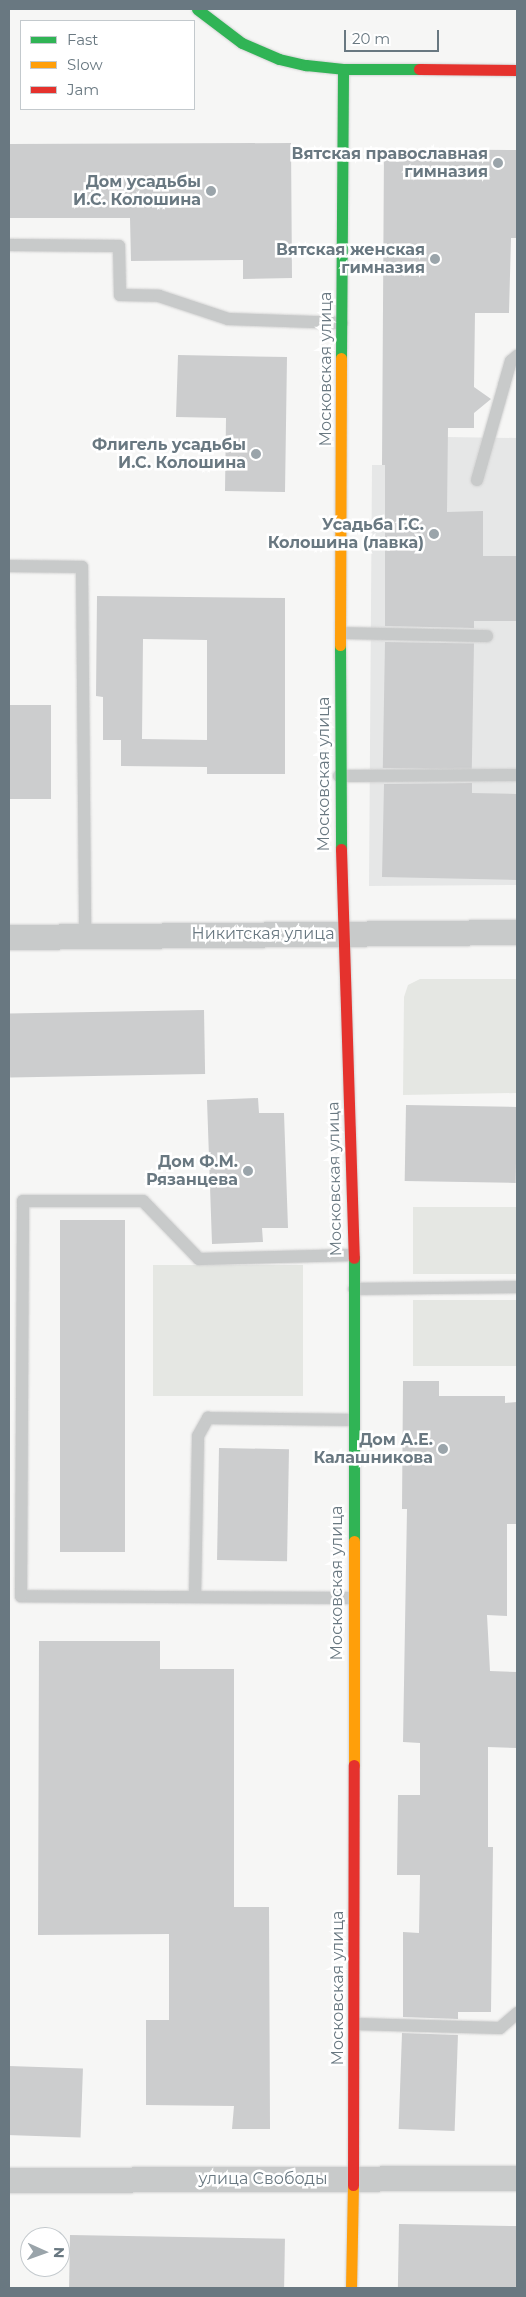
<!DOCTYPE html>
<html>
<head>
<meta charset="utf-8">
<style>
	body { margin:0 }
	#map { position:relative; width:526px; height:2297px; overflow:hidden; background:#f6f6f5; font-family:Montserrat,sans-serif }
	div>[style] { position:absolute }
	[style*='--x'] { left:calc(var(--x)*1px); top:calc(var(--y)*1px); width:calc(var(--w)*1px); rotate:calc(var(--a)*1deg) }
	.built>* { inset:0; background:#e6e7e7 }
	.green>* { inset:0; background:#e5e7e3; transform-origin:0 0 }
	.building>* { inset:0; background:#cccdce; transform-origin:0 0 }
	.roads { filter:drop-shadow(0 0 1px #d2d2d2) drop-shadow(0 0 1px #d2d2d2) }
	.lane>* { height:12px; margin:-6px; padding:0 6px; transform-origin:6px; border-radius:6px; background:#c8caca }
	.street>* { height:25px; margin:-12.5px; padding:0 12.5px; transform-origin:12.5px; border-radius:12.5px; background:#c8caca }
	.fast>* { height:11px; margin:-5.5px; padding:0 5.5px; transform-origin:5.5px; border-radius:5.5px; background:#30b455 }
	.slow>* { height:11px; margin:-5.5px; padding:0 5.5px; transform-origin:5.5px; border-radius:5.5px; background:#ff9f0a }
	.jam>* { height:11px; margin:-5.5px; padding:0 5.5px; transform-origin:5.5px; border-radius:5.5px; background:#e5322d }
	.dots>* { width:14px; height:14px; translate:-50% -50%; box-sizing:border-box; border:2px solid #fff; border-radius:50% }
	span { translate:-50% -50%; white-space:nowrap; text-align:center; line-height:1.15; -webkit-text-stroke:5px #fff; paint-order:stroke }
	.poi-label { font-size:16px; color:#697881; font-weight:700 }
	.right { translate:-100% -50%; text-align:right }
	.street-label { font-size:16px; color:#697881 }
	.frame { position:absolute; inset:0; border:10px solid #697881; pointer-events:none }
	.legend { position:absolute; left:20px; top:20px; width:175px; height:90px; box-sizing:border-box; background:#fff; border:1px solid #c3c9cd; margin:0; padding:6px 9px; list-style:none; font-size:15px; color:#697881 }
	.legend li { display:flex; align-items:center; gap:10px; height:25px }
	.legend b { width:25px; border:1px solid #c3c9cd }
	.north { position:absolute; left:20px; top:2227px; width:50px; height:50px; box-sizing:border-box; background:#fff; border:1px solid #c3c9cd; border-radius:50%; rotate:92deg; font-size:14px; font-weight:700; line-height:20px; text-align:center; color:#697881 }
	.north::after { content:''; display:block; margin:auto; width:18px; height:22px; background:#9aa4aa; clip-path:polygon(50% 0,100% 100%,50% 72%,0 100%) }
	.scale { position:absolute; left:344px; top:30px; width:95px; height:22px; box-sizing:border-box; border:2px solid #697881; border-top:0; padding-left:6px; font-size:15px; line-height:18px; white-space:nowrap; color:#697881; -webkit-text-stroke:4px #fff; paint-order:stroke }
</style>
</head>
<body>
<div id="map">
	<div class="built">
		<div style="clip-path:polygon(448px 437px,517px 438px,517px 885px,369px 886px,372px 465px,385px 465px)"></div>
	</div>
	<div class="green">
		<div style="clip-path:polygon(420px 979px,517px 979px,517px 1093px,403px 1095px,404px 997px,408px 985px)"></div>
		<div style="left:413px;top:1207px;width:103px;height:67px"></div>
		<div style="left:153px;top:1265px;width:150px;height:131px"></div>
		<div style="left:413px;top:1300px;width:104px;height:66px"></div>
	</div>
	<div class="building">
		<div style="clip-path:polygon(291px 143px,292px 278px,243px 279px,243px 260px,131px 261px,130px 218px,9px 218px,9px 144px)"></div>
		<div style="clip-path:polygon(384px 149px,517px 150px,517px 238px,511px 238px,509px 313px,475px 313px,474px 387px,491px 399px,474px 413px,474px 428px,448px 428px,447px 512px,483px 511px,483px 556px,517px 556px,517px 621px,474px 621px,474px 628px,385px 626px,385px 465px,382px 465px)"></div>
		<div style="clip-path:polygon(178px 355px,287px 357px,285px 492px,225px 491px,226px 418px,176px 417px)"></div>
		<div style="clip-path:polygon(evenodd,97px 596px,285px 598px,285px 774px,207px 774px,207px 767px,121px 766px,121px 740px,103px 740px,103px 697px,96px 696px,97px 596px,143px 639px,207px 640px,207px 740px,142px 739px,143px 639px)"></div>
		<div style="left:385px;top:642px;width:89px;height:126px;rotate:1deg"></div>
		<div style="left:51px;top:705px;width:94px;height:42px;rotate:90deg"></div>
		<div style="clip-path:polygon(472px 783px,472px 793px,517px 794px,517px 880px,382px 877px,384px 784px)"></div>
		<div style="left:204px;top:1010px;width:64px;height:195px;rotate:89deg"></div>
		<div style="clip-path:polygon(258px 1098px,259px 1113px,284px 1113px,288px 1228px,262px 1228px,263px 1242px,212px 1244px,207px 1100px)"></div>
		<div style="left:406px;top:1105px;width:111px;height:76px;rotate:1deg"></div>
		<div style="left:60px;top:1220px;width:65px;height:332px"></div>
		<div style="clip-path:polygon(403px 1381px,439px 1381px,439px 1396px,505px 1396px,505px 1403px,517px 1402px,517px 1524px,507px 1524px,507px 1616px,487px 1615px,490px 1671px,517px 1672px,517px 1748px,488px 1747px,488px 1847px,493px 1847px,491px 2012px,458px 2012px,458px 2019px,403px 2017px,403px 1932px,419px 1933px,420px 1875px,397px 1875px,398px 1795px,420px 1795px,420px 1743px,403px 1742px,407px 1509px,402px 1509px)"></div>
		<div style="left:219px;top:1448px;width:70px;height:112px;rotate:1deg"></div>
		<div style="clip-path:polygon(39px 1641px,160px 1641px,160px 1669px,234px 1669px,234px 1907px,269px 1907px,270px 2129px,232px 2129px,234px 2106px,146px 2105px,146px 2020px,169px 2020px,169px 1934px,38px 1935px)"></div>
		<div style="left:402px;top:2033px;width:56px;height:96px;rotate:2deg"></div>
		<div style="left:9px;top:2066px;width:74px;height:69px;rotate:2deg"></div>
		<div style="left:399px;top:2224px;width:118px;height:64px;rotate:1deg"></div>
		<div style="left:70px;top:2235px;width:215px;height:53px;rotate:1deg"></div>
	</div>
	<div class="roads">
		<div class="lane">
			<div style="--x:9;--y:245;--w:110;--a:0.5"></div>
			<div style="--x:119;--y:246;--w:49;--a:88.8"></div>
			<div style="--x:120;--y:295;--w:39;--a:1"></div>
			<div style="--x:159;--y:296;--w:73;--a:18.4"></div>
			<div style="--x:228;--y:319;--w:114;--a:2"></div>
			<div style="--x:477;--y:480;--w:99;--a:-74.1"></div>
			<div style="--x:504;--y:385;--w:25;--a:-74"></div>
			<div style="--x:511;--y:361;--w:8;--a:-40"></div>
			<div style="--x:9;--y:566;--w:73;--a:0.8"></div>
			<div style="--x:82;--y:567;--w:369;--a:89.5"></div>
			<div style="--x:341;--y:633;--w:146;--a:1.2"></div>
			<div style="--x:339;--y:776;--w:178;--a:-0.3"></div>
			<div style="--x:354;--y:1289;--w:163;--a:-0.7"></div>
			<div style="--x:195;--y:1596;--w:160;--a:-88.9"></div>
			<div style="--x:198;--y:1436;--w:21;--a:-61"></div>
			<div style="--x:208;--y:1418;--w:145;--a:0.8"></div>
			<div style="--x:352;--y:1598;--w:331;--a:-179.7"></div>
			<div style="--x:21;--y:1596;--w:395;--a:-89.7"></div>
			<div style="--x:23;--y:1201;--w:120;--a:0"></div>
			<div style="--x:143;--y:1201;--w:81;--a:46"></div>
			<div style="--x:199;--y:1259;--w:155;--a:-1.5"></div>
			<div style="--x:354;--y:2024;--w:146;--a:1.6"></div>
			<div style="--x:500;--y:2028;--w:23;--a:-41"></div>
		</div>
		<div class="street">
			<div style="--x:9;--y:937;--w:508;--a:-0.56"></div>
			<div style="--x:9;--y:2180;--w:508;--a:-0.23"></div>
		</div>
		<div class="fast">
			<div style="--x:197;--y:9;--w:56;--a:37.1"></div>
			<div style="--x:242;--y:43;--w:40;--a:23.4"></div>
			<div style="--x:279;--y:59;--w:28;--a:13"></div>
			<div style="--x:306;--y:65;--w:37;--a:6"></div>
			<div style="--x:343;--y:69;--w:76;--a:0"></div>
			<div style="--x:341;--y:358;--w:289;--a:-89.6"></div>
			<div style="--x:340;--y:645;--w:204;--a:89.7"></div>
			<div style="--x:354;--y:1258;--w:283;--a:90"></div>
		</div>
		<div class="slow">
			<div style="--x:340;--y:645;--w:287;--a:-89.8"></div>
			<div style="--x:354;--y:1541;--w:224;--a:90"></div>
			<div style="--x:351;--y:2288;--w:103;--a:-88.9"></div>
		</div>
		<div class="jam">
			<div style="--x:419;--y:69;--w:98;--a:0.6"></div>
			<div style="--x:341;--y:849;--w:409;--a:88.2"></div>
			<div style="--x:353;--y:2185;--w:420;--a:-89.9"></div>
		</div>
	</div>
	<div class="dots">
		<div style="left:498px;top:163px;background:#9aa4aa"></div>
		<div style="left:211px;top:191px;background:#9aa4aa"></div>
		<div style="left:435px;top:259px;background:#9aa4aa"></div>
		<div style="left:256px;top:454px;background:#9aa4aa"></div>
		<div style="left:434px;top:534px;background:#9aa4aa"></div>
		<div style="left:248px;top:1171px;background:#9aa4aa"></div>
		<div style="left:443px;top:1449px;background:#9aa4aa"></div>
	</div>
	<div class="poi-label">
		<span class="right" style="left:488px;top:163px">Вятская православная<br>гимназия</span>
		<span class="right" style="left:201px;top:191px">Дом усадьбы<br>И.С. Колошина</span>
		<span class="right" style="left:425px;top:259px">Вятская женская<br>гимназия</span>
		<span class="right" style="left:246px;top:454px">Флигель усадьбы<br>И.С. Колошина</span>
		<span class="right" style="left:424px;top:534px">Усадьба Г.С.<br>Колошина (лавка)</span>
		<span class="right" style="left:238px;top:1171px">Дом Ф.М.<br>Рязанцева</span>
		<span class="right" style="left:433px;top:1449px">Дом А.Е.<br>Калашникова</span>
	</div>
	<div class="street-label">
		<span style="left:326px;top:369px;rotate:-90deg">Московская улица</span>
		<span style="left:324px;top:774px;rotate:-90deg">Московская улица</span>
		<span style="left:263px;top:934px">Никитская улица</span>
		<span style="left:335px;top:1179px;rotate:-91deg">Московская улица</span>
		<span style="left:337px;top:1583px;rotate:-90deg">Московская улица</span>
		<span style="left:338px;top:1988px;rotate:-90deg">Московская улица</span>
		<span style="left:263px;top:2179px">улица Свободы</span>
	</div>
	<div class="frame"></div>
	<ul class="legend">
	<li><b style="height:6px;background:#30b455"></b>Fast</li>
	<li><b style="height:6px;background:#ff9f0a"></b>Slow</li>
	<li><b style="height:6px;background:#e5322d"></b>Jam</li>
	</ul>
	<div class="north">N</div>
	<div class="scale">20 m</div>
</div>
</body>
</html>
